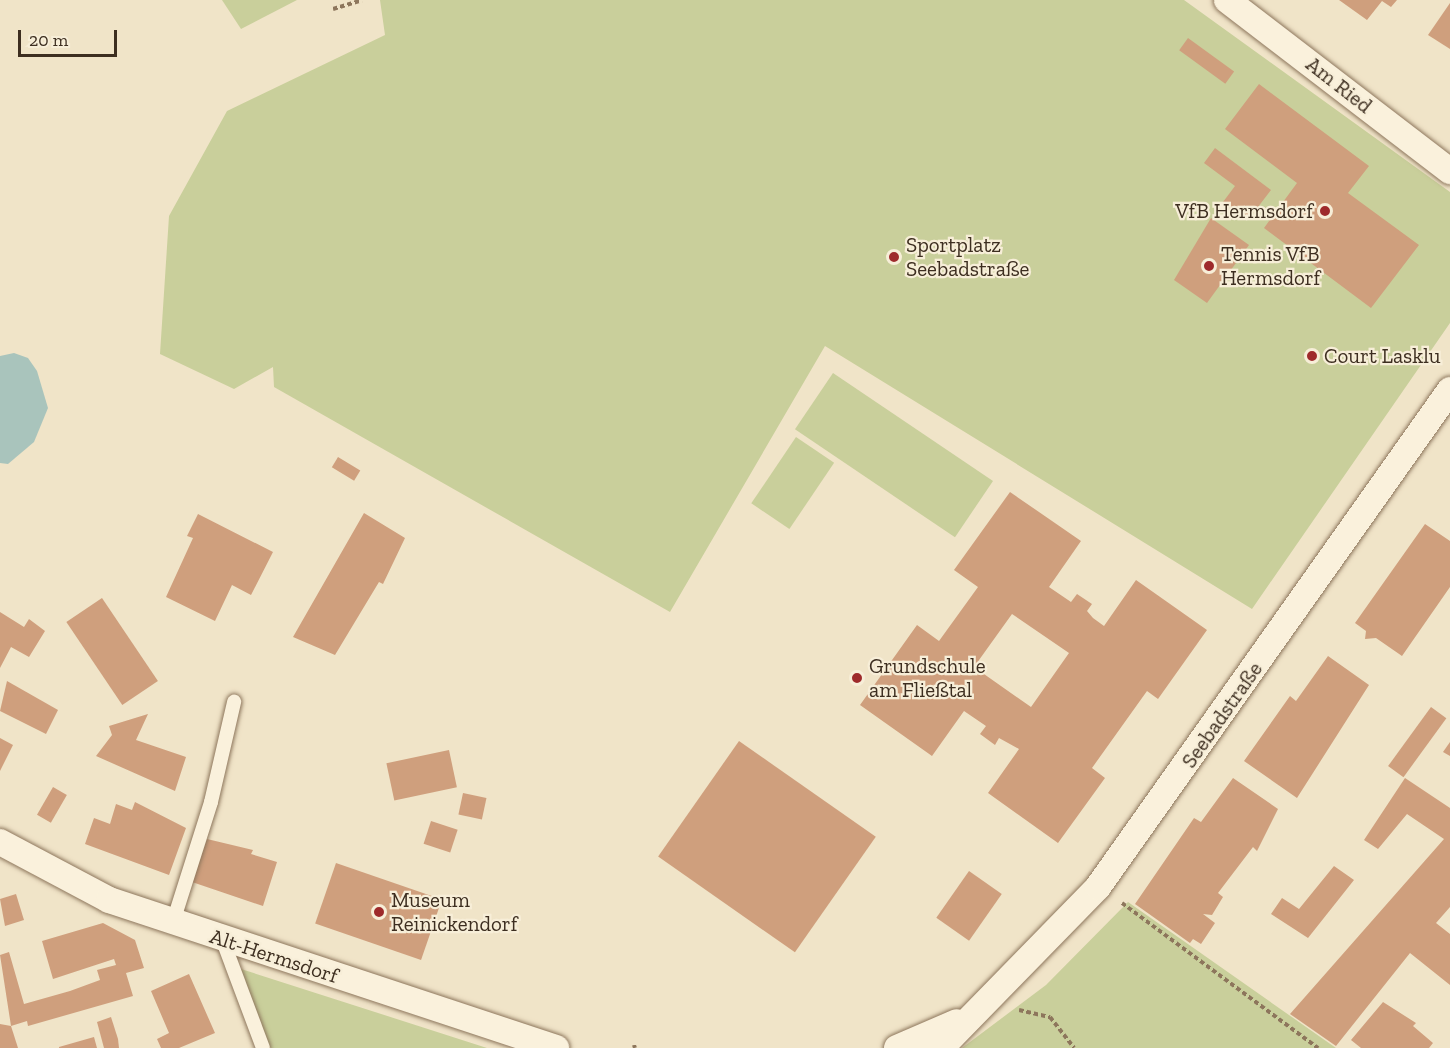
<!DOCTYPE html>
<html>
<head>
<meta charset="utf-8">
<style>
	body { margin:0 }
	#map { position:relative; width:1450px; height:1048px; overflow:hidden; background:#f0e4c8; font-family:"Zilla Slab",serif }
	div>[style] { position:absolute }
	[style*='--x'] { left:calc(var(--x)*1px); top:calc(var(--y)*1px); width:calc(var(--w)*1px); rotate:calc(var(--a)*1deg) }
	.green>* { inset:0; background:#c9cf9b; transform-origin:0 0 }
	.water>* { inset:0; background:#a9c4bc }
	.building>* { inset:0; background:#cf9f7d; transform-origin:0 0 }
	.path>* { height:4px; margin-top:-2px; transform-origin:0; background:repeating-linear-gradient(90deg,#8d765c 0 4.5px,transparent 0 7.5px) }
	.roads { filter:drop-shadow(0 0 2px #8d765c) drop-shadow(0 0 2px #8d765c) }
	.service>* { height:14px; margin:-7px; padding:0 7px; transform-origin:7px; border-radius:7px; background:#faf1dc }
	.minor>* { height:26px; margin:-13px; padding:0 13px; transform-origin:13px; border-radius:13px; background:#faf1dc }
	.dots>* { width:16px; height:16px; translate:-50% -50%; box-sizing:border-box; border:3px solid #f7eed8; border-radius:50% }
	span { translate:-50% -50%; white-space:nowrap; text-align:center; line-height:1.15; -webkit-text-stroke:4.5px #f7eed8; paint-order:stroke }
	.street-label { font-size:21px; color:#3d2e20 }
	.poi-label { font-size:21px; color:#3d2e20 }
	.right { translate:-100% -50%; text-align:right }
	.left { translate:0 -50%; text-align:left }
	.scale { position:absolute; left:18px; top:30px; width:99px; height:27px; box-sizing:border-box; border:3px solid #3d2e20; border-top:0; padding-left:8px; font-size:18px; line-height:21px; white-space:nowrap; color:#3d2e20; -webkit-text-stroke:4px #f7eed8; paint-order:stroke }
</style>
</head>
<body>
<div id="map">
	<div class="green">
		<div style="clip-path:polygon(222px 0,297px 0,241px 29px)"></div>
		<div style="clip-path:polygon(380px 0,1184px 0,1450px 192px,1450px 323px,1252px 609px,825px 346px,670px 612px,274px 387px,273px 367px,234px 389px,160px 354px,169px 216px,227px 111px,385px 35px)"></div>
		<div style="left:833px;top:373px;width:193px;height:68px;rotate:34deg"></div>
		<div style="left:796px;top:437px;width:46px;height:80px;rotate:34deg"></div>
		<div style="clip-path:polygon(1128px 902px,1336px 1048px,962px 1048px,1046px 985px)"></div>
		<div style="clip-path:polygon(238px 968px,487px 1048px,488px 1048px,270px 1048px)"></div>
	</div>
	<div class="water">
		<div style="clip-path:polygon(14px 353px,28px 358px,37px 371px,48px 408px,34px 442px,8px 464px,0 463px,0 356px)"></div>
	</div>
	<div class="building">
		<div style="clip-path:polygon(1339px 0,1397px 0,1391px 7px,1382px 1px,1367px 20px)"></div>
		<div style="clip-path:polygon(1450px 3px,1450px 49px,1428px 35px)"></div>
		<div style="left:1188px;top:38px;width:57px;height:15px;rotate:36deg"></div>
		<div style="clip-path:polygon(1259px 84px,1369px 166px,1348px 193px,1419px 245px,1371px 308px,1264px 228px,1297px 183px,1225px 129px)"></div>
		<div style="clip-path:polygon(1215px 148px,1271px 190px,1248px 220px,1223px 202px,1235px 186px,1204px 163px)"></div>
		<div style="clip-path:polygon(1211px 218px,1249px 245px,1207px 303px,1174px 280px)"></div>
		<div style="left:338px;top:457px;width:26px;height:12px;rotate:31deg"></div>
		<div style="clip-path:polygon(evenodd,1010px 492px,1081px 541px,1049px 587px,1071px 602px,1077px 594px,1092px 604px,1087px 611px,1093px 618px,1104px 626px,1136px 580px,1207px 630px,1158px 699px,1147px 691px,1092px 768px,1105px 778px,1058px 843px,988px 793px,1019px 749px,999px 738px,995px 745px,980px 734px,986px 726px,964px 711px,932px 756px,860px 705px,917px 625px,939px 641px,978px 587px,954px 570px,1010px 492px,1012px 614px,1069px 653px,1031px 707px,974px 667px,1012px 614px)"></div>
		<div style="clip-path:polygon(364px 513px,405px 538px,383px 584px,379px 582px,335px 655px,293px 637px)"></div>
		<div style="clip-path:polygon(198px 514px,273px 552px,251px 595px,232px 585px,215px 621px,166px 597px,193px 538px,187px 536px)"></div>
		<div style="clip-path:polygon(1425px 524px,1450px 541px,1450px 587px,1402px 656px,1376px 638px,1365px 639px,1366px 631px,1355px 623px)"></div>
		<div style="left:102px;top:598px;width:100px;height:43px;rotate:56deg"></div>
		<div style="clip-path:polygon(0 612px,24px 627px,29px 619px,45px 631px,29px 657px,11px 647px,0 668px)"></div>
		<div style="clip-path:polygon(1328px 656px,1369px 685px,1297px 798px,1244px 761px,1290px 696px,1296px 701px)"></div>
		<div style="clip-path:polygon(7px 681px,58px 710px,46px 734px,0 711px)"></div>
		<div style="left:1431px;top:707px;width:19px;height:73px;rotate:36deg"></div>
		<div style="clip-path:polygon(148px 714px,136px 740px,186px 757px,175px 791px,96px 756px,112px 735px,109px 726px)"></div>
		<div style="clip-path:polygon(0 738px,13px 745px,0 771px)"></div>
		<div style="left:739px;top:741px;width:167px;height:141px;rotate:35deg"></div>
		<div style="clip-path:polygon(1450px 742px,1450px 756px,1443px 752px)"></div>
		<div style="left:449px;top:750px;width:38px;height:64px;rotate:78deg"></div>
		<div style="clip-path:polygon(1233px 778px,1278px 809px,1257px 851px,1253px 847px,1218px 893px,1223px 897px,1212px 915px,1203px 914px,1215px 923px,1201px 944px,1193px 939px,1190px 943px,1135px 904px,1194px 818px,1201px 822px)"></div>
		<div style="clip-path:polygon(1405px 778px,1450px 808px,1450px 907px,1436px 923px,1450px 934px,1450px 985px,1410px 953px,1336px 1046px,1290px 1014px,1444px 839px,1407px 814px,1378px 849px,1364px 840px)"></div>
		<div style="left:53px;top:787px;width:16px;height:32px;rotate:30deg"></div>
		<div style="left:463px;top:793px;width:24px;height:22px;rotate:12deg"></div>
		<div style="clip-path:polygon(135px 802px,186px 828px,169px 875px,85px 844px,94px 818px,110px 824px,116px 804px,132px 810px)"></div>
		<div style="left:431px;top:821px;width:28px;height:24px;rotate:18deg"></div>
		<div style="clip-path:polygon(207px 839px,253px 850px,251px 854px,277px 862px,263px 906px,192px 882px)"></div>
		<div style="left:336px;top:863px;width:112px;height:64px;rotate:19deg"></div>
		<div style="clip-path:polygon(1334px 866px,1354px 880px,1308px 938px,1271px 914px,1282px 898px,1299px 909px)"></div>
		<div style="left:969px;top:871px;width:40px;height:57px;rotate:35deg"></div>
		<div style="clip-path:polygon(16px 894px,24px 920px,5px 926px,0 899px)"></div>
		<div style="clip-path:polygon(103px 923px,135px 940px,144px 968px,126px 973px,133px 996px,28px 1026px,27px 1021px,11px 1026px,0 955px,9px 952px,24px 1004px,70px 991px,100px 980px,97px 970px,116px 965px,114px 959px,53px 979px,42px 941px)"></div>
		<div style="clip-path:polygon(189px 974px,215px 1033px,179px 1048px,161px 1048px,157px 1039px,169px 1033px,151px 991px)"></div>
		<div style="clip-path:polygon(1383px 1002px,1416px 1023px,1413px 1026px,1433px 1043px,1429px 1048px,1361px 1048px,1351px 1040px)"></div>
		<div style="clip-path:polygon(111px 1017px,118px 1039px,119px 1048px,104px 1048px,97px 1022px)"></div>
		<div style="clip-path:polygon(0 1024px,11px 1026px,18px 1048px,0 1048px)"></div>
		<div style="clip-path:polygon(94px 1037px,97px 1048px,59px 1048px,59px 1047px)"></div>
	</div>
	<div class="path">
		<div style="--x:333;--y:9;--w:30;--a:-17"></div>
		<div style="--x:1122;--y:903;--w:244;--a:36.5"></div>
		<div style="--x:1019;--y:1010;--w:32;--a:13"></div>
		<div style="--x:1050;--y:1017;--w:39;--a:52"></div>
		<div style="--x:634;--y:1045;--w:3;--a:72"></div>
	</div>
	<div class="roads">
		<div class="service">
			<div style="--x:173;--y:922;--w:126;--a:-72.4"></div>
			<div style="--x:211;--y:802;--w:103;--a:-77"></div>
			<div style="--x:223;--y:941;--w:114;--a:69.5"></div>
		</div>
		<div class="minor">
			<div style="--x:1227;--y:0;--w:281;--a:37.5"></div>
			<div style="--x:0;--y:842;--w:123;--a:28"></div>
			<div style="--x:109;--y:900;--w:471;--a:18.3"></div>
			<div style="--x:897;--y:1048;--w:65;--a:-23.4"></div>
			<div style="--x:941;--y:1048;--w:225;--a:-45.7"></div>
			<div style="--x:1098;--y:887;--w:609;--a:-54.69"></div>
		</div>
	</div>
	<div class="dots">
		<div style="left:1325px;top:211px;background:#9e2a2b"></div>
		<div style="left:894px;top:257px;background:#9e2a2b"></div>
		<div style="left:1209px;top:266px;background:#9e2a2b"></div>
		<div style="left:1312px;top:356px;background:#9e2a2b"></div>
		<div style="left:857px;top:678px;background:#9e2a2b"></div>
		<div style="left:379px;top:912px;background:#9e2a2b"></div>
	</div>
	<div class="street-label">
		<span style="left:1339px;top:85px;rotate:38deg">Am Ried</span>
		<span style="left:1222px;top:715px;rotate:-55deg">Seebadstraße</span>
		<span style="left:274px;top:956px;rotate:18deg">Alt-Hermsdorf</span>
	</div>
	<div class="poi-label">
		<span class="right" style="left:1313px;top:211px">VfB Hermsdorf</span>
		<span class="left" style="left:906px;top:257px">Sportplatz<br>Seebadstraße</span>
		<span class="left" style="left:1221px;top:266px">Tennis VfB<br>Hermsdorf</span>
		<span class="left" style="left:1324px;top:356px">Court Lasklu</span>
		<span class="left" style="left:869px;top:678px">Grundschule<br>am Fließtal</span>
		<span class="left" style="left:391px;top:912px">Museum<br>Reinickendorf</span>
	</div>
	<div class="scale">20 m</div>
</div>
</body>
</html>
